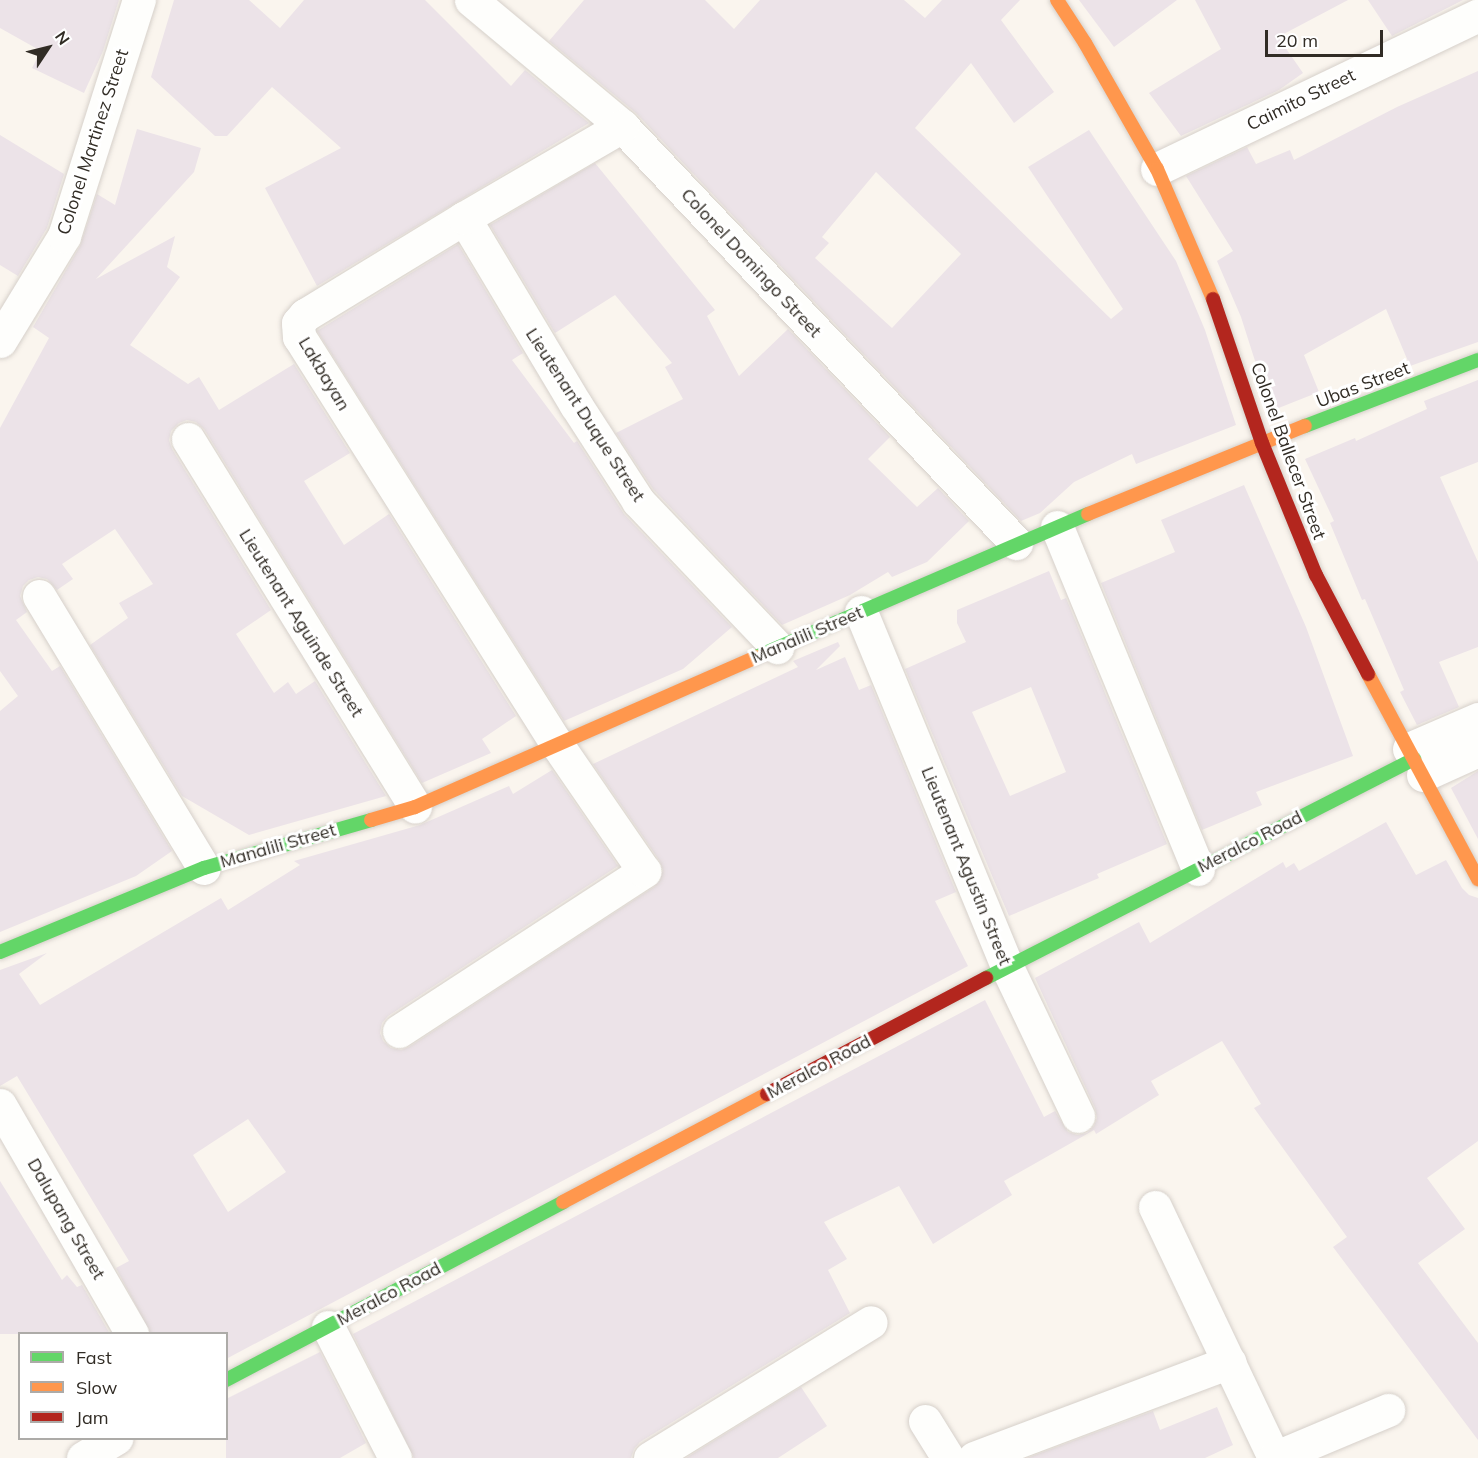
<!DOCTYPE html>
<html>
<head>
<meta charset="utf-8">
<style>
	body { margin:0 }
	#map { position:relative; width:1478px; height:1458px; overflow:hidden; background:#faf5ee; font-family:Mulish,sans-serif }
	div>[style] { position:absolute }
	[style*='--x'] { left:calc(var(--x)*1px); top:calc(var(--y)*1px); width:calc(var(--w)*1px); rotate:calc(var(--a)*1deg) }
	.building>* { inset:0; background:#ece3e8 }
	.roads { filter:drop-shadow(0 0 2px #d6d0ca) drop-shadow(0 0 2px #d6d0ca) }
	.street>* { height:33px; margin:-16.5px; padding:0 16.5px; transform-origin:16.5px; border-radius:16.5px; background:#fefefc }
	.fast>* { height:14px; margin:-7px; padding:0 7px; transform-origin:7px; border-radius:7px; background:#63d668 }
	.slow>* { height:14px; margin:-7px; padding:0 7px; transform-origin:7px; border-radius:7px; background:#ff974d }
	.jam>* { height:14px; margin:-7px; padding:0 7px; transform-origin:7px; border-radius:7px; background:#b3261e }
	span { translate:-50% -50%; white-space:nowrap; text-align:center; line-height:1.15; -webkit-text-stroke:6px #fff; paint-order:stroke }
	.street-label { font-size:18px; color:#312c25 }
	.legend { position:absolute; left:18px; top:1332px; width:210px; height:108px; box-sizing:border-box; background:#fff; border:2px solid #adaba8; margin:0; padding:8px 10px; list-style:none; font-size:18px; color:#312c25 }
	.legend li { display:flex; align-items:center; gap:12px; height:30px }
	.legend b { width:30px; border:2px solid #adaba8 }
	.north { position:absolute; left:18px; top:18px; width:60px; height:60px; -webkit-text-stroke:4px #fff; paint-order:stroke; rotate:55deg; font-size:16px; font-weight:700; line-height:24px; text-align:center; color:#312c25 }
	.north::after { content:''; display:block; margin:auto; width:21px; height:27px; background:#312c25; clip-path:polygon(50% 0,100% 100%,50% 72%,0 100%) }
	.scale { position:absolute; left:1265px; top:30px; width:118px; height:27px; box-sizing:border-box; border:3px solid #312c25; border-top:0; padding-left:8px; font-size:18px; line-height:21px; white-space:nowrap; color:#312c25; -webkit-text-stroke:4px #fff; paint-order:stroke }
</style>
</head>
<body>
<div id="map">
	<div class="building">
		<div style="clip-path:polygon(0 0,119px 0,103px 51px,84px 93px,32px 68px,41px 51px,0 28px)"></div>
		<div style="clip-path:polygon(174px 0,249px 0,280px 28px,304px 0,425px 0,511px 86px,525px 70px,589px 123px,317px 286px,265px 188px,341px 148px,272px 87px,227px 136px,215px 136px,151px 77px)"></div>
		<div style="clip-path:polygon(evenodd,584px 0,705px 0,734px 29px,760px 0,904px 0,925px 18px,942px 0,1020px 0,1001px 20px,1054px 92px,1014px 123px,971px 63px,915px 128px,1111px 319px,1123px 309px,1028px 167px,1089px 130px,1176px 261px,1205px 330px,1236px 425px,1136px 464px,1132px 454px,1074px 482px,1040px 513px,1021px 521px,636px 113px,549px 41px,584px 0,876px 172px,961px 254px,892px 328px,815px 258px,829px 243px,822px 237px,876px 172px)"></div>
		<div style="clip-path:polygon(1079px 0,1177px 0,1114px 47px)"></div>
		<div style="clip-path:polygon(1195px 0,1348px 0,1278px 37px,1303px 73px,1279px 90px,1181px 136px,1149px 93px,1221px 49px)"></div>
		<div style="clip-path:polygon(1368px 0,1463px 0,1392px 36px)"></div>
		<div style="clip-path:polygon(1478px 71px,1478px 342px,1410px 366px,1386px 309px,1304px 355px,1319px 392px,1271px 411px,1241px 317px,1217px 261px,1233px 251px,1186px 176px,1247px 147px,1256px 164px,1290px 150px,1294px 160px,1397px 107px)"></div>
		<div style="clip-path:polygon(137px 129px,201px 148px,194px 172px,96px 279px,175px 236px,167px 267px,180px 277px,130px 345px,188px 384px,199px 377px,219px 410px,294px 364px,350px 453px,304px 481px,344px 545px,389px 514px,516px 716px,482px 739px,491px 753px,422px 783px,204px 429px,196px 422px,187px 420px,179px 423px,171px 431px,169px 440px,172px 449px,271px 610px,236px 634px,274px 693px,288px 682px,296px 694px,315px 681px,386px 796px,249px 835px,182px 796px,90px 645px,128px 618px,119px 603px,153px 584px,115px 529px,62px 564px,73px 579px,57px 590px,47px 579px,38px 577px,29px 580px,23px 586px,20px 596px,27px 612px,16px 620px,52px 671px,60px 666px,172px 851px,136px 876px,0 932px,0 711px,18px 696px,0 671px,0 428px,49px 338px,33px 327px,80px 246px,97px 194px,115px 205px)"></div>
		<div style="clip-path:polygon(0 135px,64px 174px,47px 228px,18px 276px,0 265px)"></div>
		<div style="clip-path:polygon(595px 163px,715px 310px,707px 316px,739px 376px,788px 329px,890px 437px,868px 459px,917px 507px,938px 488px,969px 521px,927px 562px,892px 577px,888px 572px,850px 595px,782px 625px,653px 489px,616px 433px,683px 399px,665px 367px,672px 363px,615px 295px,555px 333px,490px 225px)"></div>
		<div style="clip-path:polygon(458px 244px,523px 353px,512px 360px,574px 443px,577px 441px,624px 514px,732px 627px,683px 669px,564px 721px,317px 331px)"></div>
		<div style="clip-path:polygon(1478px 380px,1478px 462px,1440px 477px,1478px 562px,1478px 647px,1439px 662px,1459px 707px,1417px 725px,1400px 692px,1404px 690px,1365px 599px,1362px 600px,1330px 523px,1334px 521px,1305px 459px,1355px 438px,1356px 441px,1427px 409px,1424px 401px)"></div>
		<div style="clip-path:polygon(1244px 485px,1306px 627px,1353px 756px,1256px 792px,1262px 805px,1202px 830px,1101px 583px,1175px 552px,1161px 520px)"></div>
		<div style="clip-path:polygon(evenodd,1049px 571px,1061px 600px,1066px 598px,1167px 844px,1097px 874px,1099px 878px,1009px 916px,905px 669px,966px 642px,957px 623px,957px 610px,1049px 571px,1031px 687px,1066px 772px,1010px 796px,972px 712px,1031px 687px)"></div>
		<div style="clip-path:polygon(evenodd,838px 642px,840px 646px,816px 670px,845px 657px,859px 690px,871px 685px,956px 892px,935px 901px,968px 966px,226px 1359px,226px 1334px,151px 1334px,116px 1268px,129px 1261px,17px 1076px,0 1086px,0 970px,47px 953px,19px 974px,40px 1005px,221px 898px,228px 910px,300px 865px,294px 861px,420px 825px,509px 786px,513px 794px,552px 770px,618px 866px,388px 1016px,382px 1023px,380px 1033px,383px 1041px,391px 1048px,401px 1050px,409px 1047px,654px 887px,660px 880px,663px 870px,659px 860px,593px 764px,798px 667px,793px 661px,838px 642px,248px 1119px,286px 1172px,228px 1212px,193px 1155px,248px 1119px)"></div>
		<div style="clip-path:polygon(1478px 771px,1478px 839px,1451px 788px)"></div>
		<div style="clip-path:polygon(1386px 822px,1416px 875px,1446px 860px,1462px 888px,1469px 895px,1478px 898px,1478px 1141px,1427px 1178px,1465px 1229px,1418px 1263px,1478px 1343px,1478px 1440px,1333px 1247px,1347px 1237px,1254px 1108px,1261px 1104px,1222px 1041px,1151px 1081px,1159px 1095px,1096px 1134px,1094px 1130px,1004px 1181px,1012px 1195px,933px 1244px,899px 1186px,824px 1222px,847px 1259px,828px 1270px,850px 1313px,640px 1442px,634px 1449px,631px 1458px,414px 1458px,353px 1334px,985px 1000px,1044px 1117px,1055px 1111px,1068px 1132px,1077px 1135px,1087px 1133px,1094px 1126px,1097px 1118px,1095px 1108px,1035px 978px,1139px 922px,1150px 943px,1283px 862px,1286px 868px,1294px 863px,1299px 871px)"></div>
		<div style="clip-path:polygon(0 1181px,62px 1280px,67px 1275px,77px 1287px,82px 1285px,110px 1334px,0 1334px)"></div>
		<div style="clip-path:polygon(320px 1352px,366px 1443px,340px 1458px,226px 1458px,226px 1399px)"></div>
		<div style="clip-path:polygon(801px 1387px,827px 1426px,778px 1458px,686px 1458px)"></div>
		<div style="clip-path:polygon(1217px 1407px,1233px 1445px,1205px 1458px,1027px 1458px,1153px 1411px,1160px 1430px)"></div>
	</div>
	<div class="roads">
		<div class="street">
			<div style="--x:471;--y:0;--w:197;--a:39.8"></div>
			<div style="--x:622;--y:126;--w:574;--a:46.62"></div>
			<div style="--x:1157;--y:169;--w:356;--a:-25.6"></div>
			<div style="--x:464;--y:218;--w:218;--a:59.1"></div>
			<div style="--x:576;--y:405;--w:114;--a:57.1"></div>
			<div style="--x:638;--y:501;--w:202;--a:46.4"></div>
			<div style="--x:0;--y:341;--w:123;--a:-58.6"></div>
			<div style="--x:64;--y:236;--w:248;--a:-72.4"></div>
			<div style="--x:188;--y:439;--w:432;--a:58.3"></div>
			<div style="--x:1057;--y:527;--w:370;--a:67.6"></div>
			<div style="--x:39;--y:596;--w:318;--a:58.8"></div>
			<div style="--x:861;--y:612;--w:384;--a:67.6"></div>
			<div style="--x:1007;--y:967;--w:165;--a:64.5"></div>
			<div style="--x:1409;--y:749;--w:75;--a:-23.5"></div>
			<div style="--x:1423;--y:775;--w:60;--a:-24.4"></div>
			<div style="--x:399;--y:1031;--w:293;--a:-33.1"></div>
			<div style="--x:644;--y:871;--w:155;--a:-124.5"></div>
			<div style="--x:556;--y:743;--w:481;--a:-122.3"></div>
			<div style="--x:299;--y:337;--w:14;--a:-94"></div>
			<div style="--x:298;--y:323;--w:11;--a:-49"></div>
			<div style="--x:305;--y:315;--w:186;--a:-31.4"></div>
			<div style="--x:464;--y:218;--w:183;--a:-30.2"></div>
			<div style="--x:0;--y:1105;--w:264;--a:60"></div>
			<div style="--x:1155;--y:1207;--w:278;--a:64.6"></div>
			<div style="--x:328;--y:1327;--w:147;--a:62.9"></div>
			<div style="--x:925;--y:1421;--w:44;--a:58.1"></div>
			<div style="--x:83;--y:1458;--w:39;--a:-31"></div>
			<div style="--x:650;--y:1458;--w:259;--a:-31.6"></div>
			<div style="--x:974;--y:1458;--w:273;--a:-20.6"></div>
			<div style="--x:1274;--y:1458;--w:124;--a:-22.8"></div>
		</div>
		<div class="fast">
			<div style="--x:1305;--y:426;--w:185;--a:-20.9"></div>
			<div style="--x:756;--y:657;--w:361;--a:-23.3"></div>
			<div style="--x:0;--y:952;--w:221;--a:-22.4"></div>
			<div style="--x:204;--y:868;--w:174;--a:-16"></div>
			<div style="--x:986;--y:978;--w:481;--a:-27.1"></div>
			<div style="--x:226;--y:1380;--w:381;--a:-27.8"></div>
		</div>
		<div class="slow">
			<div style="--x:1057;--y:0;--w:51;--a:56.9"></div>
			<div style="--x:1085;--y:43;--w:145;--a:60.3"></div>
			<div style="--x:1157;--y:169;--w:142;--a:66.7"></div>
			<div style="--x:1088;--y:514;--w:234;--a:-22.1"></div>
			<div style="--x:1368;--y:674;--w:233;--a:61.8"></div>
			<div style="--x:371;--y:820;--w:46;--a:-16.5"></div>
			<div style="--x:415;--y:807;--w:373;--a:-23.7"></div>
			<div style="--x:563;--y:1202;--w:231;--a:-27.9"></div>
		</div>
		<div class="jam">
			<div style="--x:1213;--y:299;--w:152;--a:71.2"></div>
			<div style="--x:1262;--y:443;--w:143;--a:67.8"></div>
			<div style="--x:1316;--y:575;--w:112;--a:62.3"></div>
			<div style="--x:767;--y:1094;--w:248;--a:-27.9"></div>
		</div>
	</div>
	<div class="street-label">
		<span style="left:1301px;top:100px;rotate:-26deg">Caimito Street</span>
		<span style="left:93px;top:142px;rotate:-72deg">Colonel Martinez Street</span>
		<span style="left:751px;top:263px;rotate:47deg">Colonel Domingo Street</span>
		<span style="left:324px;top:374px;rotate:59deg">Lakbayan</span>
		<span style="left:1363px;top:385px;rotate:-21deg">Ubas Street</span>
		<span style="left:585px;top:415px;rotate:57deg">Lieutenant Duque Street</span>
		<span style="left:1288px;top:451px;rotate:70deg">Colonel Ballecer Street</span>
		<span style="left:301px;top:623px;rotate:58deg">Lieutenant Aguinde Street</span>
		<span style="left:807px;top:635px;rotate:-23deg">Manalili Street</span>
		<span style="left:1250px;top:842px;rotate:-27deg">Meralco Road</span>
		<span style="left:278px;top:846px;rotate:-16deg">Manalili Street</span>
		<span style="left:966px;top:866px;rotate:68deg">Lieutenant Agustin Street</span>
		<span style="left:819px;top:1067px;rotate:-28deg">Meralco Road</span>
		<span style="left:66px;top:1219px;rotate:60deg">Dalupang Street</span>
		<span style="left:389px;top:1294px;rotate:-28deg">Meralco Road</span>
	</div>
	<ul class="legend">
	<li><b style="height:8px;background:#63d668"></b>Fast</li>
	<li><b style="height:8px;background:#ff974d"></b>Slow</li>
	<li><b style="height:8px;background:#b3261e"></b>Jam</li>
	</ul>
	<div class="north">N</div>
	<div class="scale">20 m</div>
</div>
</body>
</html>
